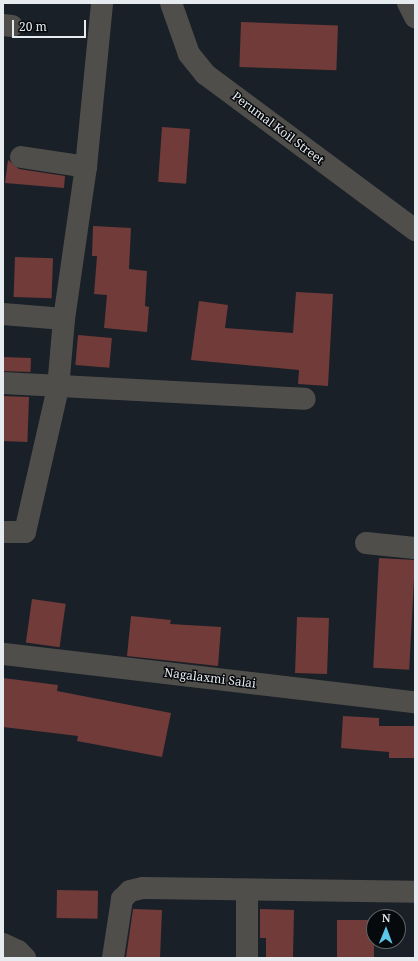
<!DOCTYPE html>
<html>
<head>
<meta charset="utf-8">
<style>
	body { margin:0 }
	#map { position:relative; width:418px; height:961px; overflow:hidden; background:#1a2027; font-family:"Noto Serif",serif }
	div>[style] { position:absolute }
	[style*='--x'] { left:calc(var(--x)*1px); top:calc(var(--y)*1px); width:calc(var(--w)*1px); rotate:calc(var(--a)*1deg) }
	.building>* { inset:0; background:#713b3a; transform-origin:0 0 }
	.minor>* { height:22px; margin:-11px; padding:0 11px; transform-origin:11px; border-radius:11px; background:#504e4a }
	.tertiary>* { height:22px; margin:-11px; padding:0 11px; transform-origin:11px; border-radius:11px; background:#504e4a }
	span { translate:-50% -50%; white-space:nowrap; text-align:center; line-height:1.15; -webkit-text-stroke:3px #070a0d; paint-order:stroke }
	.street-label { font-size:12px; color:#e6ebef }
	.frame { position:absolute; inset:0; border:4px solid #e6ebef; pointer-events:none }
	.north { position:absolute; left:366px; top:909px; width:40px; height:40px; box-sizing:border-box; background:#070a0d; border:1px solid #606467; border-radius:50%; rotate:1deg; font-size:11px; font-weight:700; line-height:16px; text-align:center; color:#e6ebef }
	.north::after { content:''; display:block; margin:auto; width:14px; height:18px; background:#5dc7e8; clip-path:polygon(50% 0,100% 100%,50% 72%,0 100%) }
	.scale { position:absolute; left:12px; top:20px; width:74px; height:18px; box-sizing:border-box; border:2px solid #e6ebef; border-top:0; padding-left:5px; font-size:12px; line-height:14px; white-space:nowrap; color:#e6ebef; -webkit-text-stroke:3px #070a0d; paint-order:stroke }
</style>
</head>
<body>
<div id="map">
	<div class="building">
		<div style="left:241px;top:22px;width:97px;height:45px;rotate:2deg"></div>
		<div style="left:162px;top:127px;width:28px;height:55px;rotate:4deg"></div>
		<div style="clip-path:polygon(8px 160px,19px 169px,65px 176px,64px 188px,5px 183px)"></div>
		<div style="clip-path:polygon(93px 226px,131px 228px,129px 269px,147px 271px,145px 306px,149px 307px,147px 332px,104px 328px,107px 295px,94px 294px,97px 256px,92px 256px)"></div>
		<div style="left:15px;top:257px;width:38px;height:40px;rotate:2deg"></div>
		<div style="clip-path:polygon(296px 292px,333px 294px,328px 386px,298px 384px,299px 370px,191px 360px,199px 301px,228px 305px,225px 328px,293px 333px)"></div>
		<div style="left:78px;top:335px;width:34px;height:30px;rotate:5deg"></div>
		<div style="left:3px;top:357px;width:28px;height:14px;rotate:2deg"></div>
		<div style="left:3px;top:396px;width:26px;height:45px;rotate:2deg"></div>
		<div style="left:379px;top:558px;width:36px;height:110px;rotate:3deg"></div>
		<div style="left:32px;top:599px;width:34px;height:44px;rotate:8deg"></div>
		<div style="clip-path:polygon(131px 616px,171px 620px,170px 624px,221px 627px,218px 666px,127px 656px)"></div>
		<div style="left:297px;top:617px;width:32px;height:56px;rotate:2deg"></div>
		<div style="clip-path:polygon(3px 678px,58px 685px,57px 691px,171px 713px,162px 757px,77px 741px,78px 736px,3px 727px)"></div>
		<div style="clip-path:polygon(343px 716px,379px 718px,379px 726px,415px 726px,415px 758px,389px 758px,389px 752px,341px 748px)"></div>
		<div style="left:57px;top:890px;width:41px;height:28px;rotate:1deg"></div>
		<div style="clip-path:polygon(133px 909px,162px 910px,160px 958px,126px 958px)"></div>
		<div style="clip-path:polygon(260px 909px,294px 910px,293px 958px,266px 958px,266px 938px,260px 938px)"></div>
		<div style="left:337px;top:920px;width:37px;height:38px"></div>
	</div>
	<div class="minor">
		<div style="--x:3;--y:25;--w:9;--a:6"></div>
		<div style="--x:21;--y:157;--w:66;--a:8.7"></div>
		<div style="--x:3;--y:314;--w:61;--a:4.7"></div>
		<div style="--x:3;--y:383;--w:302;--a:3"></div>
		<div style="--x:3;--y:532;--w:22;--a:0"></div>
		<div style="--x:25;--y:532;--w:148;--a:-77.1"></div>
		<div style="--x:58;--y:388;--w:69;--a:-85"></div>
		<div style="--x:64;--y:319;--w:154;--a:-81.8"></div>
		<div style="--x:86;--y:167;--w:165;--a:-84.4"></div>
		<div style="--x:366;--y:543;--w:49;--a:5.8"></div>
		<div style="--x:4;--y:654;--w:414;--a:6.7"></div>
		<div style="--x:3;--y:944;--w:17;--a:25"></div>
		<div style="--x:18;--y:951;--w:10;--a:45"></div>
		<div style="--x:113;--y:958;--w:60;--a:-81.3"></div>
		<div style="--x:122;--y:899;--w:11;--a:-45"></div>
		<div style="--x:130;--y:891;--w:13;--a:-13"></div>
		<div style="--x:143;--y:888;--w:272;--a:0.8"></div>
		<div style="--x:247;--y:958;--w:68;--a:-90"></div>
	</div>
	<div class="tertiary">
		<div style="--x:171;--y:3;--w:54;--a:70.6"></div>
		<div style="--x:189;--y:54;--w:26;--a:51"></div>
		<div style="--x:205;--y:74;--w:262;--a:36.6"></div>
		<div style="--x:408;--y:3;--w:16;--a:63"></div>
	</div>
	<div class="street-label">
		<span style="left:278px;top:128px;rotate:37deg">Perumal Koil Street</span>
		<span style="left:210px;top:678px;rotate:7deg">Nagalaxmi Salai</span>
	</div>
	<div class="frame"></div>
	<div class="north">N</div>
	<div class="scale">20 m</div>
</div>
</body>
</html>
